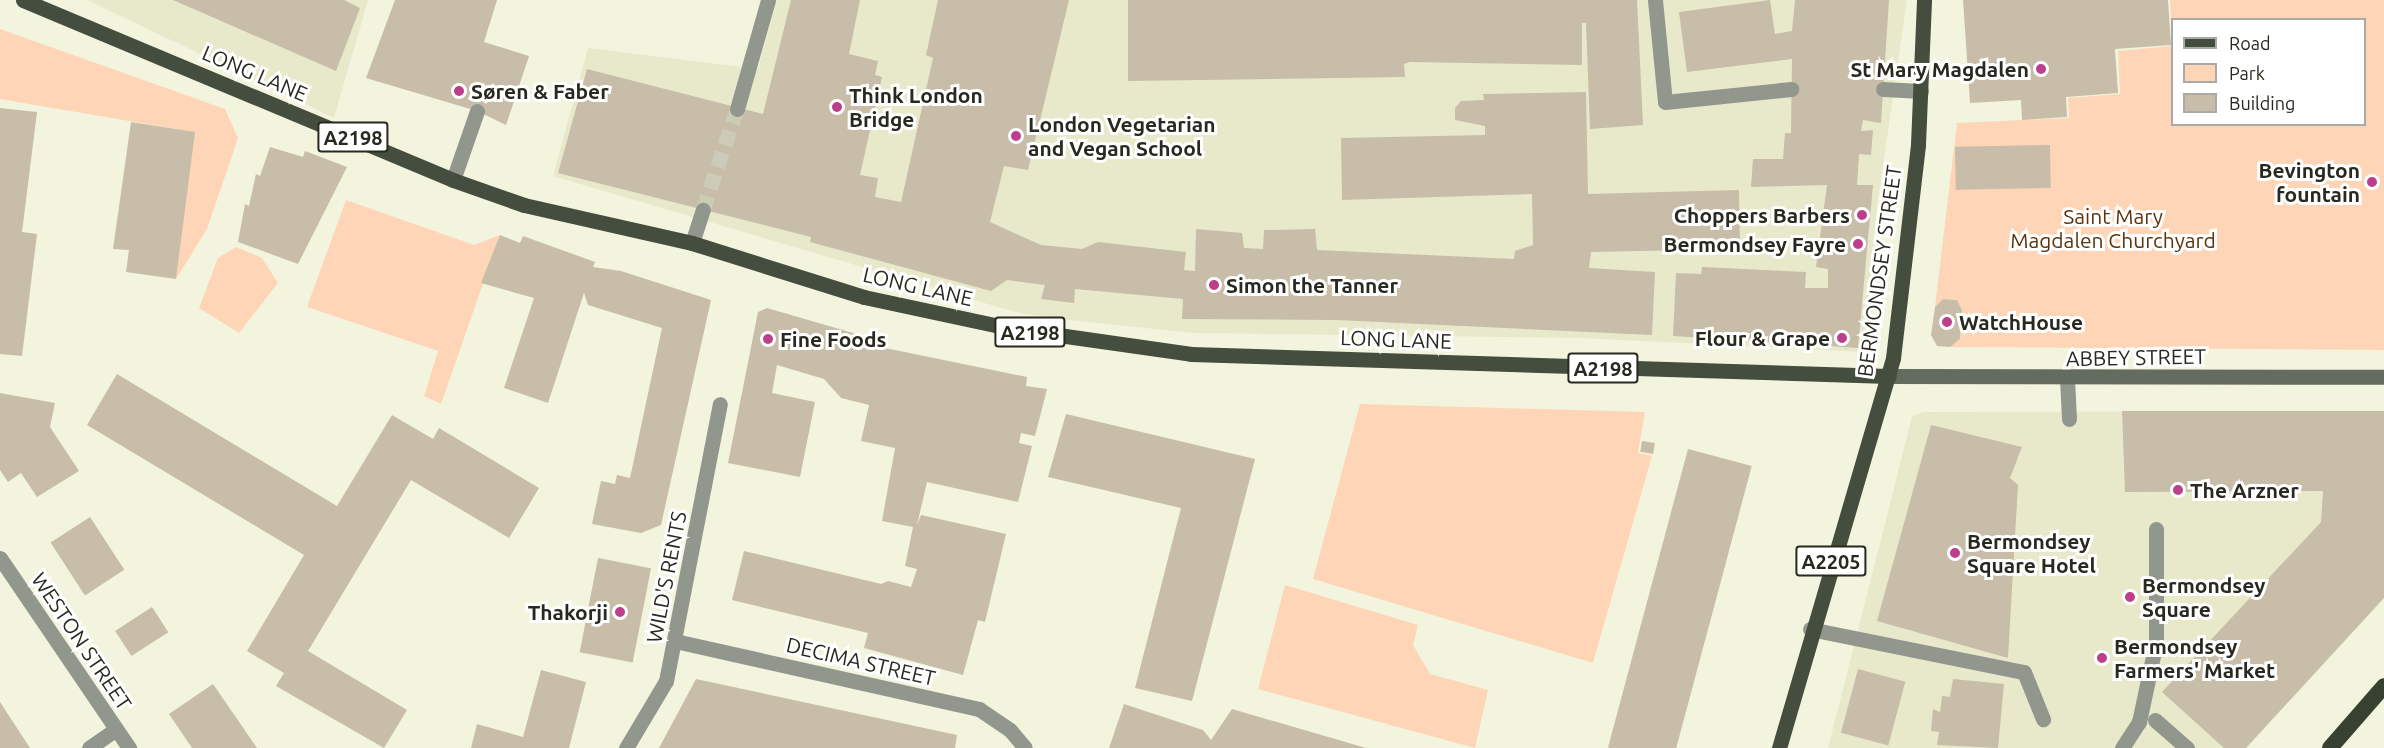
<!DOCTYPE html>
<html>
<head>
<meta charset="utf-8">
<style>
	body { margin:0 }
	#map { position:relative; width:2384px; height:748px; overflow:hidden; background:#f3f4dd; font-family:Ubuntu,sans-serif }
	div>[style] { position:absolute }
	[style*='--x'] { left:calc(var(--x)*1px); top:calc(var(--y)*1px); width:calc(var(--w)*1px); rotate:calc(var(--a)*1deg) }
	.built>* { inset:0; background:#e8e9cb }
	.green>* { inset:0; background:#fed6b7 }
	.building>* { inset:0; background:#c7bda9; transform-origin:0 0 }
	.pedestrian-tunnel>* { height:15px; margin-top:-7.5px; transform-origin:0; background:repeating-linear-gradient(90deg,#cbcbb7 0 15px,transparent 0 23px) }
	.service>* { height:15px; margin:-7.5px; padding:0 7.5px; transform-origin:7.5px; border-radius:7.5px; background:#92978e }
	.pedestrian>* { height:15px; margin:-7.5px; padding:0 7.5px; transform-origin:7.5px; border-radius:7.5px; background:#92978e }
	.minor>* { height:15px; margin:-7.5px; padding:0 7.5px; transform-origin:7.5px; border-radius:7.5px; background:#92978e }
	.secondary>* { height:15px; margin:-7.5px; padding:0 7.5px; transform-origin:7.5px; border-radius:7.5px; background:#646b5f }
	.primary>* { height:15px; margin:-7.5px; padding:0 7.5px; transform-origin:7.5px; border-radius:7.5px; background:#454d3f }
	.trunk>* { height:16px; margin:-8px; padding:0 8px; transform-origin:8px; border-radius:8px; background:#384032 }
	.dots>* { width:16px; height:16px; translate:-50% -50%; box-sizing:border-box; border:3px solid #fff; border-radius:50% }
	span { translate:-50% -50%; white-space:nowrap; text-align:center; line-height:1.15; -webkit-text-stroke:6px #fff; paint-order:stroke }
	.shield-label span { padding:2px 4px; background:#fff; border:2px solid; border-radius:4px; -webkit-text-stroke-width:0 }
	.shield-label { font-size:20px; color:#292920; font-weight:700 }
	.poi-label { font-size:21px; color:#292920; font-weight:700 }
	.right { translate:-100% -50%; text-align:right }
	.left { translate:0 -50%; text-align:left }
	.street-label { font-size:21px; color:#292920 }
	.park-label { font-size:21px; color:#5c330c }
	.legend { position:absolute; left:2171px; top:18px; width:195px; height:108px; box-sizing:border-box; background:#fff; border:2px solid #a9a9a6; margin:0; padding:8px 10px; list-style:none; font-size:18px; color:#292920 }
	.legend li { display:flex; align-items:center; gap:12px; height:30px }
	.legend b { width:30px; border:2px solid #a9a9a6 }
</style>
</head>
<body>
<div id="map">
	<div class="built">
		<div style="clip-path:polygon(87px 0,368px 0,334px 118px)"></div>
		<div style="clip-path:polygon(777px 0,1907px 0,1877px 207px,1864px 352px,1580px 338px,1193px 333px,1069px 320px,1015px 312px,553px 176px,588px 48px,758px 69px)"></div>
		<div style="clip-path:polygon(2384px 411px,2384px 598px,2246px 748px,1828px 748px,1912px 417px,1923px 412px)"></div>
	</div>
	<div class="green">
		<div style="clip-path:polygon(2170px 0,2384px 0,2384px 350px,1950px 347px,1960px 339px,1962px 310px,1957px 300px,1943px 299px,1935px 307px,1957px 123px,2069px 118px,2068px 98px,2120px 94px,2118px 51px,2172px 46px,2172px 124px,2364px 124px,2364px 20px,2172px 20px,2172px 46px)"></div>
		<div style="clip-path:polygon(0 29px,225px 109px,238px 138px,207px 229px,176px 279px,194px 132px,0 99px)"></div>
		<div style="clip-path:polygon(346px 200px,474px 245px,500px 235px,441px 404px,424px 396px,438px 351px,307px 307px)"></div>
		<div style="clip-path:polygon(236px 247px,262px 258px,278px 283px,239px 333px,199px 308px,218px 258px)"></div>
		<div style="clip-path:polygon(1360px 404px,1645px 412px,1638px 453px,1652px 456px,1593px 663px,1313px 579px)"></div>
		<div style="clip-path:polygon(1285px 585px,1418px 625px,1413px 645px,1430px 674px,1488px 690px,1475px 748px,1258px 689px)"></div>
	</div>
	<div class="building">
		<div style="clip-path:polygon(173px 0,344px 0,360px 8px,336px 71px)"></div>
		<div style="clip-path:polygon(395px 0,497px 0,484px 42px,529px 56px,506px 125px,477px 111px,366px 78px)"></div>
		<div style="clip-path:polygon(791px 0,860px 0,849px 54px,878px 61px,875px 75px,882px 77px,860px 175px,878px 178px,875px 197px,901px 202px,933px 58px,926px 55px,938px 0,1069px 0,1028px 170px,1004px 166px,990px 222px,1041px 245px,1082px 249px,1098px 242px,1186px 252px,1184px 270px,1195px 271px,1196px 229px,1242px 233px,1244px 248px,1263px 249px,1264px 230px,1315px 229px,1317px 250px,1514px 259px,1515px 251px,1533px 245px,1532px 194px,1342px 200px,1341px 138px,1485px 135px,1485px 126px,1455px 120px,1455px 108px,1461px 101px,1484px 100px,1483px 94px,1586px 92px,1588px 194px,1739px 190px,1740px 249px,1591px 252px,1589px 268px,1655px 272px,1652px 335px,1337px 320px,1182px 319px,1183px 299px,1075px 289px,1074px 303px,1058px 301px,1041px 299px,1045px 285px,1007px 280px,991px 291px,810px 242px,811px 237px,558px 173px,587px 69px,763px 114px)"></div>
		<div style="clip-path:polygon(1128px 0,1637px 0,1643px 125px,1590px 129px,1586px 23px,1582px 23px,1582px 65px,1410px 62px,1404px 64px,1405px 77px,1128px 81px)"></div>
		<div style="clip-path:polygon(1770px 0,1775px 34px,1792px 31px,1795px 0,1889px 0,1881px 123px,1863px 120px,1861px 131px,1873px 130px,1871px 155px,1859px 154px,1857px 185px,1873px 185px,1858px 348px,1673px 336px,1676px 273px,1701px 274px,1702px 267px,1806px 272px,1805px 288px,1828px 288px,1828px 269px,1816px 267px,1827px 185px,1751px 187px,1753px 159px,1783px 159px,1785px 133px,1791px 133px,1792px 59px,1687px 72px,1679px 12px)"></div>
		<div style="clip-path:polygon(1963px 0,2168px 0,2171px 45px,2115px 49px,2118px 93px,2066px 97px,2067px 117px,2022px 120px,2021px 100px,1970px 103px)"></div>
		<div style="clip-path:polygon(0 108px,37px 112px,22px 232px,37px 234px,22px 356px,0 354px)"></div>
		<div style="clip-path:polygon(131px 122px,195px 132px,176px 279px,126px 272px,129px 250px,113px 249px)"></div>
		<div style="left:2050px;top:145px;width:43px;height:95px;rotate:89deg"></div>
		<div style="clip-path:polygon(270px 147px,303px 157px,305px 151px,347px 167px,298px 264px,238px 242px,245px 204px,249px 206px,256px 174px,260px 176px)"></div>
		<div style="clip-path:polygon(500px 235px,520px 243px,523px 236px,595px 262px,593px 267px,621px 271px,711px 300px,661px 525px,641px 533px,592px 524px,601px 481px,615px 484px,617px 475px,630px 478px,662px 328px,588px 305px,584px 293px,548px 403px,504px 388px,534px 298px,481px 283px)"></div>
		<div style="clip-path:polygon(1943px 299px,1957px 300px,1962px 310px,1960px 339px,1950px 347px,1937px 346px,1931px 335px,1935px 307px)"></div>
		<div style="clip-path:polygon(767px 308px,884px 342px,885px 348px,1027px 377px,1026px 386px,1047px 389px,1035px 436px,1021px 433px,1019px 443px,1032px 446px,1018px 502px,927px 482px,917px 525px,921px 515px,1006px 534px,985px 622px,978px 620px,963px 675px,864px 648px,868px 633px,732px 600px,744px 551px,881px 584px,888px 581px,911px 587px,917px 569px,905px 566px,913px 527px,882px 521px,895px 448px,861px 441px,869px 405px,841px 398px,824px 379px,777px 365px,772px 393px,815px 402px,800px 477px,728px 463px,758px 312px)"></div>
		<div style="clip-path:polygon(117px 374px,337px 506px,392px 415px,433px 439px,439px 428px,539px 488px,509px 538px,411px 480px,308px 651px,407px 710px,384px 748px,276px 686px,284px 673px,247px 651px,304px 555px,87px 425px)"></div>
		<div style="clip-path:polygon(0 393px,55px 403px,50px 427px,79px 471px,37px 497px,21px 473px,8px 482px,0 470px)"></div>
		<div style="clip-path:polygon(2122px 411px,2384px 411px,2384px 598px,2246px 748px,2224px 748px,2162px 692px,2321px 522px,2323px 491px,2125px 492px)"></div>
		<div style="clip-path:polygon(1066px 414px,1255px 459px,1192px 701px,1135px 688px,1181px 508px,1048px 477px)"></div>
		<div style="clip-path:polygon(1931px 425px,2022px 447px,2010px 478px,2018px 485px,2008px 658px,1877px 621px)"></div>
		<div style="left:1642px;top:441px;width:13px;height:11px;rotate:9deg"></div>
		<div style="left:1688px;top:449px;width:66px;height:309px;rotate:15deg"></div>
		<div style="left:90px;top:517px;width:63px;height:47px;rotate:57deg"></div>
		<div style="left:598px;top:558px;width:54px;height:96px;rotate:11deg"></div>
		<div style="left:152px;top:607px;width:30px;height:44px;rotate:57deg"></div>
		<div style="left:1858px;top:669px;width:49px;height:66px;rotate:15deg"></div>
		<div style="clip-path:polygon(541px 670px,586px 682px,569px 748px,471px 748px,477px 724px,523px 737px)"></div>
		<div style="clip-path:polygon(696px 679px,957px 735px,955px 748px,659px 748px)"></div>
		<div style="clip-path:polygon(1953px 679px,2004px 684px,1998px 748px,1937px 745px,1939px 732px,1931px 731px,1933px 709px,1940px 712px,1942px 696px,1950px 697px)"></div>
		<div style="clip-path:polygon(213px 684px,257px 748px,192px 748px,169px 714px)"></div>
		<div style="clip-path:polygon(0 702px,30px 748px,0 748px)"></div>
		<div style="clip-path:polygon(1124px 704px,1203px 730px,1211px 740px,1232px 709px,1366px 748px,1109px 748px)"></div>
	</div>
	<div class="pedestrian-tunnel">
		<div style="--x:703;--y:210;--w:107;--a:-71.4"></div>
	</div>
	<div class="service">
		<div style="--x:1655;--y:0;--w:102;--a:84.4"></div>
		<div style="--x:1665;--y:102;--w:127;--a:-5.9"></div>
		<div style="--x:1883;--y:89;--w:38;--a:3"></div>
		<div style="--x:453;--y:180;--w:73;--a:-70.8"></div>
		<div style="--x:89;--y:748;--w:33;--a:-35"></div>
		<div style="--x:2122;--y:748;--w:31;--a:-57"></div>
		<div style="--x:2139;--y:722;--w:82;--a:-78"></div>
		<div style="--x:2156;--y:642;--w:113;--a:-90"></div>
	</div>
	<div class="pedestrian">
		<div style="--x:737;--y:109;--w:113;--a:-74.1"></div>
		<div style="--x:692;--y:243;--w:35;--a:-72"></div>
		<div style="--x:2067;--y:378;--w:41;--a:87.2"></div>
		<div style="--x:1810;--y:629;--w:218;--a:11.4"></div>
		<div style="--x:2024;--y:672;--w:51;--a:68"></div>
		<div style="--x:2155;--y:720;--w:43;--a:41.2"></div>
	</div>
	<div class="minor">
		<div style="--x:0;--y:558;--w:230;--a:55.8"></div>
		<div style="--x:675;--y:641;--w:312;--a:12.6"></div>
		<div style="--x:979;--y:709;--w:37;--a:34"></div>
		<div style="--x:1010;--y:730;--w:23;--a:50"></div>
		<div style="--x:626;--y:748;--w:78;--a:-59.2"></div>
		<div style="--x:666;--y:681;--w:282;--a:-79"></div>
	</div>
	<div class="secondary">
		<div style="--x:1889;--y:376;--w:495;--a:0.1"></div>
	</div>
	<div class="primary">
		<div style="--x:23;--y:0;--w:466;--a:22.7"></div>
		<div style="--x:453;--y:180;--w:75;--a:19.4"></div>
		<div style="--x:524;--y:205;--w:172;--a:12.7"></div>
		<div style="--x:692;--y:243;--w:180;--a:17.4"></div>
		<div style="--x:864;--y:297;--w:148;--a:12.1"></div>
		<div style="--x:1009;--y:328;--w:184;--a:8.1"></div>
		<div style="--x:1191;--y:354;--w:698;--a:1.81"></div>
		<div style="--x:1779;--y:748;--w:406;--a:-73.7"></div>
		<div style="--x:1893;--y:358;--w:215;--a:-83.3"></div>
		<div style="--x:1918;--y:144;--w:144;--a:-87.6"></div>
	</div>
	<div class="trunk">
		<div style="--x:2330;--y:748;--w:82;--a:-48.9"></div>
	</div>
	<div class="dots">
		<div style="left:2041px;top:69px;background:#bd3f8c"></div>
		<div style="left:459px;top:91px;background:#bd3f8c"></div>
		<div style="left:837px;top:107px;background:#bd3f8c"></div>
		<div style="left:1016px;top:136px;background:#bd3f8c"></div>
		<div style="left:2372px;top:182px;background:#bd3f8c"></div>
		<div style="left:1862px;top:215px;background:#bd3f8c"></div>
		<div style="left:1858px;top:244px;background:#bd3f8c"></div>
		<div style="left:1214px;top:285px;background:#bd3f8c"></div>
		<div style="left:1947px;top:322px;background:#bd3f8c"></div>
		<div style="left:1842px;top:338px;background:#bd3f8c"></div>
		<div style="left:768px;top:339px;background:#bd3f8c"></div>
		<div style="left:2178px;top:490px;background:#bd3f8c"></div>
		<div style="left:1955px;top:553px;background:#bd3f8c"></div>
		<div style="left:2130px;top:597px;background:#bd3f8c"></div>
		<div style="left:620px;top:612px;background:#bd3f8c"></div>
		<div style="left:2102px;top:658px;background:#bd3f8c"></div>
	</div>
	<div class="shield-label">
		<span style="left:353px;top:137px">A2198</span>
		<span style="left:1030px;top:332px">A2198</span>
		<span style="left:1603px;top:368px">A2198</span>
		<span style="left:1831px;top:561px">A2205</span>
	</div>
	<div class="poi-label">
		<span class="right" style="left:2029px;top:69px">St Mary Magdalen</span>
		<span class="left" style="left:471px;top:91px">Søren &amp; Faber</span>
		<span class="left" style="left:849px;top:107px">Think London<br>Bridge</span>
		<span class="left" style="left:1028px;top:136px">London Vegetarian<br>and Vegan School</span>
		<span class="right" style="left:2360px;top:182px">Bevington<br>fountain</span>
		<span class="right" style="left:1850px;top:215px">Choppers Barbers</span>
		<span class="right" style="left:1846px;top:244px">Bermondsey Fayre</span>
		<span class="left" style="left:1226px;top:285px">Simon the Tanner</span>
		<span class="left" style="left:1959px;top:322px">WatchHouse</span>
		<span class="right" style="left:1830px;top:338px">Flour &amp; Grape</span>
		<span class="left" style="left:780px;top:339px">Fine Foods</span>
		<span class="left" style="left:2190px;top:490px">The Arzner</span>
		<span class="left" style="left:1967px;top:553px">Bermondsey<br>Square Hotel</span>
		<span class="left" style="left:2142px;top:597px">Bermondsey<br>Square</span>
		<span class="right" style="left:608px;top:612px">Thakorji</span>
		<span class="left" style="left:2114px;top:658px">Bermondsey<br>Farmers' Market</span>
	</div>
	<div class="street-label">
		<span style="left:255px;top:73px;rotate:23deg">LONG LANE</span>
		<span style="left:1879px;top:271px;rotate:-82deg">BERMONDSEY STREET</span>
		<span style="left:918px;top:286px;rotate:13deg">LONG LANE</span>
		<span style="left:1396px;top:339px;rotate:2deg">LONG LANE</span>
		<span style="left:2136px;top:357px;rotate:-1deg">ABBEY STREET</span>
		<span style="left:666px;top:577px;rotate:-79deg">WILD'S RENTS</span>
		<span style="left:82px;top:641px;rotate:56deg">WESTON STREET</span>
		<span style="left:861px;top:661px;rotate:13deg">DECIMA STREET</span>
	</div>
	<div class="park-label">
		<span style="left:2113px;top:228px">Saint Mary<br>Magdalen Churchyard</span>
	</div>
	<ul class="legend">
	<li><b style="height:8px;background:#454d3f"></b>Road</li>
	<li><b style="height:16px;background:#fed6b7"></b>Park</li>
	<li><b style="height:16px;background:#c7bda9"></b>Building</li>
	</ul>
</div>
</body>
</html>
